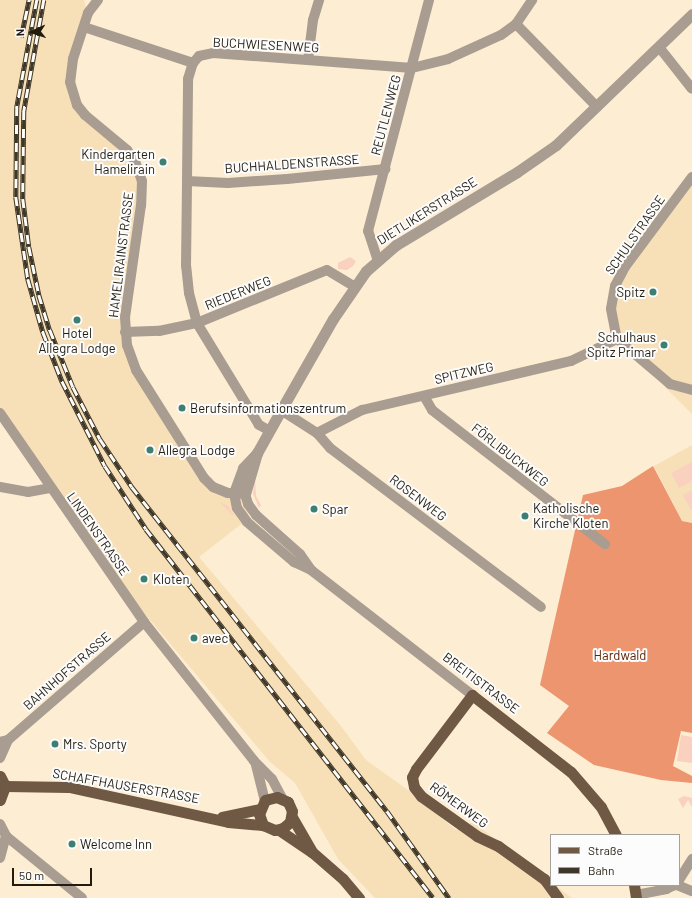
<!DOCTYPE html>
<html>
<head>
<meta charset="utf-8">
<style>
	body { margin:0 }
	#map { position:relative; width:692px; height:898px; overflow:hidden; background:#fdedd2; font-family:Barlow,sans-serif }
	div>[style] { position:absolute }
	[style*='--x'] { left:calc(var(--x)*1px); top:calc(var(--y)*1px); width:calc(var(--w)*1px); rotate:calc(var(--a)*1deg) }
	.built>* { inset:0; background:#f7e0b7 }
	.green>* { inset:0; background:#fad0be }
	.forest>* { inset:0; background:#ec956e }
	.minor>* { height:10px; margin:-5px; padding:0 5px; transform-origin:5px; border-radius:5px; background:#a99c91 }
	.tertiary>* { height:11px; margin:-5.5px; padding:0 5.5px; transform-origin:5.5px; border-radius:5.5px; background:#a99c91 }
	.primary>* { height:11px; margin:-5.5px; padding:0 5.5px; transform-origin:5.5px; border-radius:5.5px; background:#6f5844 }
	.rail>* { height:4.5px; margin-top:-2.25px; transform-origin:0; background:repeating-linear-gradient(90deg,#fcfcfc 0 9px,#3e3728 0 18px); box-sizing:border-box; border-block:1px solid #3e3728 }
	.dots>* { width:11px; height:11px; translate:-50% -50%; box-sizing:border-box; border:2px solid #fcfcfc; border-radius:50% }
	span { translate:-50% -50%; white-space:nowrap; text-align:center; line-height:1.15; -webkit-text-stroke:4px #fcfcfc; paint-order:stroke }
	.street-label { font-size:13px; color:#221c0f }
	.poi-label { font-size:13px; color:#221c0f }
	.right { translate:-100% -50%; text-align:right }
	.left { translate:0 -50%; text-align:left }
	.park-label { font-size:13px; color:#5b2407 }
	.legend { position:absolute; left:550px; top:834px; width:130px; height:52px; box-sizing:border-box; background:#fcfcfc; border:1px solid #a5a29d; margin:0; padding:5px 7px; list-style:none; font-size:12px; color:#221c0f }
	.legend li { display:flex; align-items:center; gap:8px; height:20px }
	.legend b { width:20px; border:1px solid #a5a29d }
	.north { position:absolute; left:12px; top:12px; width:40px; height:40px; -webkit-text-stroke:3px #fcfcfc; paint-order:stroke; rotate:267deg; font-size:11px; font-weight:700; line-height:16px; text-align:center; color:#221c0f }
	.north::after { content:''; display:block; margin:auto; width:14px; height:18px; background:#221c0f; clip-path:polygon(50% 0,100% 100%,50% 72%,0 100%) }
	.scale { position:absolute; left:12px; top:868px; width:80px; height:18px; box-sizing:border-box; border:2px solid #221c0f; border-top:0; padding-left:5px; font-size:12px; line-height:14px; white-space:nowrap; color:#221c0f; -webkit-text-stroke:3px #fcfcfc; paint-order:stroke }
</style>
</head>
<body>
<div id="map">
	<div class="built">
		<div style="clip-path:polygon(0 0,84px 0,88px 13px,71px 70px,77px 105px,119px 143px,142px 181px,127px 302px,131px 357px,213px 487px,245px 494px,249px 518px,199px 557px,341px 726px,366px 760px,408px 790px,456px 830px,473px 822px,551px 882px,551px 885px,555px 885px,572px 898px,375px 898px,338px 859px,295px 783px,270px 762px,140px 608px,0 413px)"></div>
		<div style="clip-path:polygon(692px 177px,692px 414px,617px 339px,615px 286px)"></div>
		<div style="clip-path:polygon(692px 445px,692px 523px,682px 521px,654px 466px)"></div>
	</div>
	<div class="green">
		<div style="clip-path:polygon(350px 257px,356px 261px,353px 266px,347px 270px,338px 269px,338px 263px)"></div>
		<div style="clip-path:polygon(692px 462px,692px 481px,679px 488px,671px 473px)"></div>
		<div style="clip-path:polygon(255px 479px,256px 496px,261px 505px,259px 508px,253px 494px)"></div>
		<div style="clip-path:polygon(692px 490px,692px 510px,691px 510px,683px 495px)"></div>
		<div style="clip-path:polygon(220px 502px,228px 506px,234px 515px,232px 515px)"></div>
		<div style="clip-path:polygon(681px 735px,692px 737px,692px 763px,677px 761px)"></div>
		<div style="clip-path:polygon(684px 796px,692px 798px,692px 807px,688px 800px,683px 808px,678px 799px)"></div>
	</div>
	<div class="forest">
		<div style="clip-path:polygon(653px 466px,682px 521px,692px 523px,692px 733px,681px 731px,673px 766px,692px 776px,692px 783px,661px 780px,594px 765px,547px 733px,569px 706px,540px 685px,583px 495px,622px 486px)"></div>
	</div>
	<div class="minor">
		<div style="--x:98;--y:0;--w:16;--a:128"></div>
		<div style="--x:88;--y:13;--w:48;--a:108.1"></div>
		<div style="--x:73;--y:59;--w:23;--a:97"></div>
		<div style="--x:70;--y:82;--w:24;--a:73"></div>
		<div style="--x:77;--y:105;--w:13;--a:51"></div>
		<div style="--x:85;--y:115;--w:55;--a:39.8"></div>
		<div style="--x:127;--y:150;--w:14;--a:54"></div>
		<div style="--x:135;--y:161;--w:21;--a:71"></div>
		<div style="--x:142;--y:181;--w:24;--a:92"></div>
		<div style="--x:141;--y:205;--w:113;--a:98.1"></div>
		<div style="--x:125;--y:317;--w:28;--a:86"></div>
		<div style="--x:127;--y:345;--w:27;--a:70"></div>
		<div style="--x:136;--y:370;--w:128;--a:57.8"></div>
		<div style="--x:204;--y:478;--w:13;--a:45"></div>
		<div style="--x:213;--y:487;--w:16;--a:22"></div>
		<div style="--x:228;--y:493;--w:17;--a:3"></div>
		<div style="--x:245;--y:494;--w:10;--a:73"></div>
		<div style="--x:248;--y:504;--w:14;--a:54"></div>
		<div style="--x:256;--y:515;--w:59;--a:41.6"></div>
		<div style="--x:300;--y:554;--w:19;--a:55"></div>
		<div style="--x:311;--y:570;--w:204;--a:37.8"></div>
		<div style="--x:516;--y:24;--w:116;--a:45.7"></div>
		<div style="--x:84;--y:27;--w:115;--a:18.3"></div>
		<div style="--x:659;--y:47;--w:53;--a:51.8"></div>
		<div style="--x:308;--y:60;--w:40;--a:-82.9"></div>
		<div style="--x:313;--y:20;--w:21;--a:-73"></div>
		<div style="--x:692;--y:177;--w:112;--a:126.7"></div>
		<div style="--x:625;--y:267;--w:21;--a:118"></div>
		<div style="--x:615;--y:286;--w:23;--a:100"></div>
		<div style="--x:611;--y:309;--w:31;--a:79"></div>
		<div style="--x:617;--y:339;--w:70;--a:40.3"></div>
		<div style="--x:670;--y:384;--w:23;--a:15"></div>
		<div style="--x:187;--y:181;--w:102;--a:-89.4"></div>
		<div style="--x:188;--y:79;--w:17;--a:-73"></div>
		<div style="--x:193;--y:63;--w:9;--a:-49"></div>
		<div style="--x:199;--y:56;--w:14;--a:-12"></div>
		<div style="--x:213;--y:53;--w:200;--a:4.3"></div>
		<div style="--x:412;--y:68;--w:37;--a:-14"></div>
		<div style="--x:448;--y:59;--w:58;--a:-24.4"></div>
		<div style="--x:501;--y:35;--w:19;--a:-36"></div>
		<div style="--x:516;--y:24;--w:29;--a:-56"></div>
		<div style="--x:377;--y:258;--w:28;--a:-108"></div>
		<div style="--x:368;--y:231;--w:239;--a:-75.2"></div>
		<div style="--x:125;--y:332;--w:34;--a:-2"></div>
		<div style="--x:159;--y:331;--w:39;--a:-12"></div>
		<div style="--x:197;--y:323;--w:140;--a:-22.2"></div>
		<div style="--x:327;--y:270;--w:31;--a:31"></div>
		<div style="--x:424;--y:396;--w:16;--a:60"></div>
		<div style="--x:432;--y:410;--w:219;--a:37.8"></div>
		<div style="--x:281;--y:410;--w:43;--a:32.6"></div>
		<div style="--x:317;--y:433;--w:20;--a:49"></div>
		<div style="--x:330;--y:448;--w:264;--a:37"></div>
		<div style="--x:0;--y:413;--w:254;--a:55.4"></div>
		<div style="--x:144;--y:622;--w:177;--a:51.6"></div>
		<div style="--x:254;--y:761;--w:25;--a:45"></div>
		<div style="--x:272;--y:779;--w:21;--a:62"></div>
		<div style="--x:270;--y:431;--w:13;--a:-151"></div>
		<div style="--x:259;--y:425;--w:119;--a:-121.3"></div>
		<div style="--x:197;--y:323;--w:31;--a:-105"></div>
		<div style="--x:189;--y:293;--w:27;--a:-96"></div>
		<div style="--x:186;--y:266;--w:85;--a:-89.3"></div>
		<div style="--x:187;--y:181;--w:41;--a:2.8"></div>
		<div style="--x:228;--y:183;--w:59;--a:-3.9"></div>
		<div style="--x:287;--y:179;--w:99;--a:-5.8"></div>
		<div style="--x:317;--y:433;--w:51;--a:-27.1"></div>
		<div style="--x:362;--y:410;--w:215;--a:-13.2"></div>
		<div style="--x:571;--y:361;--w:51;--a:-25.6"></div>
		<div style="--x:0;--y:487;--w:28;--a:10"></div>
		<div style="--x:28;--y:492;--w:22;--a:-10"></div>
		<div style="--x:234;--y:493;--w:15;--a:79"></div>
		<div style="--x:237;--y:508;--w:17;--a:54"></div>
		<div style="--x:247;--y:522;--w:62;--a:40.4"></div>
		<div style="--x:294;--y:562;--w:19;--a:25"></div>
		<div style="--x:0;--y:742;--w:8;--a:-14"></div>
		<div style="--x:8;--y:740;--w:180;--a:-40.9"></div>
		<div style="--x:0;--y:758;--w:20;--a:-66"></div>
		<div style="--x:256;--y:765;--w:36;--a:76"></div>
		<div style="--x:0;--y:824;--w:13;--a:63"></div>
		<div style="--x:6;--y:836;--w:98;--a:39.2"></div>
		<div style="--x:0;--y:858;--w:23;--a:-75"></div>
		<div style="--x:679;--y:880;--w:25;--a:-58"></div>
		<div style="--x:677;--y:885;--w:16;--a:22"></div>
		<div style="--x:636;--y:895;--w:31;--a:-11"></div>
		<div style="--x:666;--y:889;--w:10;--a:-24"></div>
	</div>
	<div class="tertiary">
		<div style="--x:234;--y:493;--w:27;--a:-70"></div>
		<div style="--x:243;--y:468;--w:21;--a:-47"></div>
		<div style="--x:245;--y:494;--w:43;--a:-73.7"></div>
		<div style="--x:257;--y:453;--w:49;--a:-60.8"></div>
		<div style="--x:281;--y:410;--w:105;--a:-60.3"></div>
		<div style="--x:333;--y:319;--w:58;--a:-55.5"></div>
		<div style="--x:366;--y:271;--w:40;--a:-41"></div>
		<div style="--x:396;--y:245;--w:141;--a:-31.1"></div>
		<div style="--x:517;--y:172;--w:47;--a:-34.7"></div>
		<div style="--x:556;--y:145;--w:189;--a:-43.9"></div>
	</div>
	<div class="primary">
		<div style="--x:0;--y:776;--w:11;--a:63"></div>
		<div style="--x:5;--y:786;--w:15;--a:110"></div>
		<div style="--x:5;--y:786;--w:64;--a:0.9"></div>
		<div style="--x:69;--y:787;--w:163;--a:12.4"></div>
		<div style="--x:228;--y:822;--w:35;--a:5"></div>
		<div style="--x:263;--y:825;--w:13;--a:23"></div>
		<div style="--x:275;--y:830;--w:8;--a:-14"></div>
		<div style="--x:283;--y:828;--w:9;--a:-41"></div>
		<div style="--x:290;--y:822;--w:11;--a:-80"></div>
		<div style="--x:292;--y:811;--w:10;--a:-114"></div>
		<div style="--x:288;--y:802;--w:12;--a:-156"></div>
		<div style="--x:277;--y:797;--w:12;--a:166"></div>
		<div style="--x:265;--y:800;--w:15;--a:113"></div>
		<div style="--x:259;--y:814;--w:12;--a:70"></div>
		<div style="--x:222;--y:817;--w:38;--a:-12"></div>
		<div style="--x:292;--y:817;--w:38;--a:60"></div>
		<div style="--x:279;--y:830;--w:40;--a:34"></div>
		<div style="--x:312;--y:852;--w:41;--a:41.1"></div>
		<div style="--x:343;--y:879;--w:25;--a:50"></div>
		<div style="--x:634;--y:885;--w:13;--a:81"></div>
		<div style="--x:558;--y:898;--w:24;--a:-126"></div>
		<div style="--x:544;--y:879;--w:57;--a:-144.3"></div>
		<div style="--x:498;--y:846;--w:23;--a:-155"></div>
		<div style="--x:477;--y:836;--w:69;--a:-144.5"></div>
		<div style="--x:421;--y:796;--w:11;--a:-128"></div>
		<div style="--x:414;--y:787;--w:10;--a:-101"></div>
		<div style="--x:412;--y:777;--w:9;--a:-63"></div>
		<div style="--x:416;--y:769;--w:93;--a:-52.9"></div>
		<div style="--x:472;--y:695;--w:125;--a:37.9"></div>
		<div style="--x:571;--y:772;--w:46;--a:49.4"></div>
		<div style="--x:601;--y:807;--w:32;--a:62"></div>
	</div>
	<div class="rail">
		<div style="--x:37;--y:0;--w:109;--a:100.6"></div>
		<div style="--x:17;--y:107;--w:90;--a:90.6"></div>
		<div style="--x:16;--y:197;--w:83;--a:81.7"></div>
		<div style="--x:28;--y:279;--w:55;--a:74.2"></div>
		<div style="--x:43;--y:332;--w:53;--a:68.8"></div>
		<div style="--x:62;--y:381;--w:95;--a:63.2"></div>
		<div style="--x:105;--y:466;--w:75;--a:56.9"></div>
		<div style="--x:146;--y:529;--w:467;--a:52.1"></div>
		<div style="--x:44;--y:0;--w:113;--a:100.2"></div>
		<div style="--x:24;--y:111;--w:88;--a:90.7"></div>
		<div style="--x:23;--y:199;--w:48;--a:82.9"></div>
		<div style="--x:29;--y:247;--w:49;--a:78.2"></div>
		<div style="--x:39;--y:295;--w:37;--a:73"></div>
		<div style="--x:50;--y:330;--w:61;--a:68"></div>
		<div style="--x:73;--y:387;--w:59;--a:62.6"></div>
		<div style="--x:100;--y:439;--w:58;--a:56.3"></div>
		<div style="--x:132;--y:487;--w:412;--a:51.8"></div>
		<div style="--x:387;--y:811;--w:107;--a:54.5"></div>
		<div style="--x:21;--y:37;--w:38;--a:-78"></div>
	</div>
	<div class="dots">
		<div style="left:163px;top:162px;background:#3d8072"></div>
		<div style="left:653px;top:292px;background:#3d8072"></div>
		<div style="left:77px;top:320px;background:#3d8072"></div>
		<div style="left:664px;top:345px;background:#3d8072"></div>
		<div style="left:182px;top:408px;background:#3d8072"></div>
		<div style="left:150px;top:450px;background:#3d8072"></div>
		<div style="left:314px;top:509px;background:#3d8072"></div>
		<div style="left:525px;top:516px;background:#3d8072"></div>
		<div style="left:144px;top:579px;background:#3d8072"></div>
		<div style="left:194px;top:638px;background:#3d8072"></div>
		<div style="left:55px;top:744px;background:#3d8072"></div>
		<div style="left:72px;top:844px;background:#3d8072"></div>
	</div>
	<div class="street-label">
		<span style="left:266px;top:45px;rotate:3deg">BUCHWIESENWEG</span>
		<span style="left:386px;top:115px;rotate:-75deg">REUTLENWEG</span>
		<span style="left:292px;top:164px;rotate:-4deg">BUCHHALDENSTRASSE</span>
		<span style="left:427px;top:211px;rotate:-32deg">DIETLIKERSTRASSE</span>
		<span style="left:635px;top:235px;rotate:-55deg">SCHULSTRASSE</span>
		<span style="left:121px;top:255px;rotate:-83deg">HAMELIRAINSTRASSE</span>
		<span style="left:238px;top:293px;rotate:-22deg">RIEDERWEG</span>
		<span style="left:464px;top:373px;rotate:-13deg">SPITZWEG</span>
		<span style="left:510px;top:455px;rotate:38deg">FÖRLIBUCKWEG</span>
		<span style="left:418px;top:498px;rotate:37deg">ROSENWEG</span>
		<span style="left:98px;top:534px;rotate:55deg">LINDENSTRASSE</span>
		<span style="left:67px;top:671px;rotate:-41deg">BAHNHOFSTRASSE</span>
		<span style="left:481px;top:683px;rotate:37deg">BREITISTRASSE</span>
		<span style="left:126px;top:786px;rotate:10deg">SCHAFFHAUSERSTRASSE</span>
		<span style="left:459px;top:805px;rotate:36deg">RÖMERWEG</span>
	</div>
	<div class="poi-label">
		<span class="right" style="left:155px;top:162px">Kindergarten<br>Hamelirain</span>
		<span class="right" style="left:645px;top:292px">Spitz</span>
		<span style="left:77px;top:341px">Hotel<br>Allegra Lodge</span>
		<span class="right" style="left:656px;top:345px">Schulhaus<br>Spitz Primar</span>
		<span class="left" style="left:190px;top:408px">Berufsinformationszentrum</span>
		<span class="left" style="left:158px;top:450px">Allegra Lodge</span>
		<span class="left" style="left:322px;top:509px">Spar</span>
		<span class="left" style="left:533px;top:516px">Katholische<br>Kirche Kloten</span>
		<span class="left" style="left:153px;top:579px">Kloten</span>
		<span class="left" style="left:202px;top:638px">avec</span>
		<span class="left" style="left:63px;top:744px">Mrs. Sporty</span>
		<span class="left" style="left:80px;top:844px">Welcome Inn</span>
	</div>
	<div class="park-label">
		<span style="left:620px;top:655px">Hardwald</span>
	</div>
	<ul class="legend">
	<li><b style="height:5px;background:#6f5844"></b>Straße</li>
	<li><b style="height:5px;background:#3e3728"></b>Bahn</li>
	</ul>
	<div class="north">N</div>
	<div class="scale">50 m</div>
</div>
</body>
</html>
